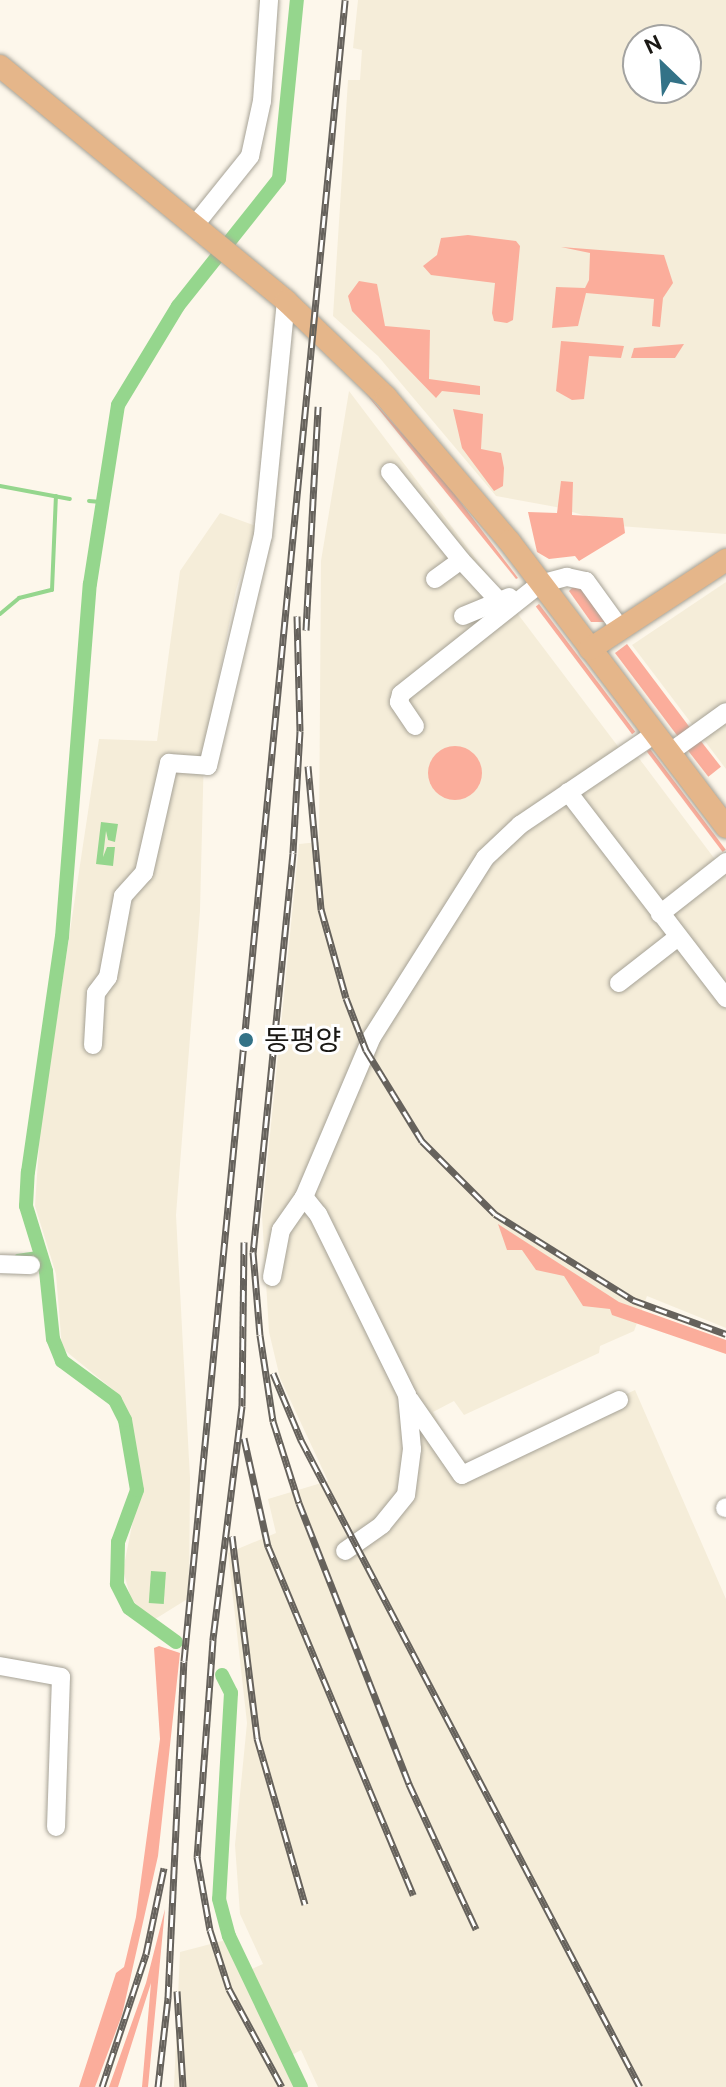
<!DOCTYPE html>
<html>
<head>
<meta charset="utf-8">
<style>
	body { margin:0 }
	#map { position:relative; width:726px; height:2087px; overflow:hidden; background:#fdf7eb; font-family:Ubuntu,"Noto Sans KR",sans-serif }
	div>[style] { position:absolute }
	[style*='--x'] { left:calc(var(--x)*1px); top:calc(var(--y)*1px); width:calc(var(--w)*1px); rotate:calc(var(--a)*1deg) }
	.built>* { inset:0; background:#f5edd9 }
	.green>* { inset:0; background:#fbad9b; transform-origin:0 0 }
	.round { border-radius:50% }
	.water>* { inset:0; background:#95d68d; transform-origin:0 0 }
	.stream>* { height:4px; margin:-2px; padding:0 2px; transform-origin:2px; border-radius:2px; background:#95d68d }
	.canal>* { height:14px; margin:-7px; padding:0 7px; transform-origin:7px; border-radius:7px; background:#95d68d }
	.roads { filter:drop-shadow(0 0 2px #a6a296) drop-shadow(0 0 2px #a6a296) }
	.minor>* { height:18px; margin:-9px; padding:0 9px; transform-origin:9px; border-radius:9px; background:#fff }
	.major>* { height:22px; margin:-11px; padding:0 11px; transform-origin:11px; border-radius:11px; background:#e5b68a }
	.rail>* { height:7px; margin-top:-3.5px; transform-origin:0; background:repeating-linear-gradient(90deg,#fff 0 12px,#66625c 0 24px); box-sizing:border-box; border-block:2px solid #66625c }
	.dots>* { width:22px; height:22px; translate:-50% -50%; box-sizing:border-box; border:4px solid #fff; border-radius:50% }
	span { translate:-50% -50%; white-space:nowrap; text-align:center; line-height:1.15; -webkit-text-stroke:6px #fff; paint-order:stroke }
	.poi-label { font-size:28px; color:#1a1814 }
	.left { translate:0 -50%; text-align:left }
	.north { position:absolute; left:622px; top:24px; width:80px; height:80px; box-sizing:border-box; background:#fff; border:2px solid #a3a3a1; border-radius:50%; rotate:335deg; font-size:22px; font-weight:700; line-height:32px; text-align:center; color:#1a1814 }
	.north::after { content:''; display:block; margin:auto; width:28px; height:36px; background:#337287; clip-path:polygon(50% 0,100% 100%,50% 72%,0 100%) }
</style>
</head>
<body>
<div id="map">
	<div class="built">
		<div style="clip-path:polygon(evenodd,358px 0,726px 0,726px 534px,619px 526px,556px 507px,496px 496px,378px 356px,333px 316px,348px 80px,360px 80px,362px 50px,353px 48px,358px 0,638px 40px,686px 40px,686px 88px,638px 88px,638px 40px)"></div>
		<div style="clip-path:polygon(349px 391px,629px 761px,638px 757px,726px 874px,726px 1328px,647px 1296px,634px 1331px,600px 1346px,599px 1353px,464px 1415px,454px 1401px,433px 1412px,459px 1463px,472px 1466px,635px 1390px,726px 1599px,726px 2087px,318px 2087px,301px 2050px,292px 2055px,252px 1969px,263px 1964px,240px 1914px,235px 1845px,247px 1723px,228px 1553px,276px 1533px,268px 1499px,328px 1481px,280px 1378px,269px 1332px,262px 1215px,299px 844px,319px 842px,321px 561px)"></div>
		<div style="clip-path:polygon(220px 513px,256px 526px,236px 590px,204px 751px,200px 911px,176px 1215px,190px 1478px,189px 1598px,152px 1621px,131px 1599px,123px 1570px,140px 1486px,132px 1421px,117px 1393px,62px 1348px,56px 1274px,35px 1206px,40px 1130px,99px 739px,157px 741px,180px 571px)"></div>
		<div style="clip-path:polygon(726px 582px,726px 769px,632px 645px)"></div>
		<div style="clip-path:polygon(226px 1940px,264px 2019px,297px 2087px,174px 2087px,180px 1952px)"></div>
	</div>
	<div class="green">
		<div style="clip-path:polygon(468px 235px,516px 241px,520px 246px,513px 320px,507px 323px,494px 321px,492px 313px,495px 283px,431px 275px,423px 266px,437px 255px,441px 238px)"></div>
		<div style="clip-path:polygon(561px 247px,664px 255px,673px 283px,663px 298px,660px 327px,652px 326px,654px 299px,586px 293px,578px 326px,552px 328px,556px 287px,585px 288px,589px 280px,590px 253px)"></div>
		<div style="clip-path:polygon(359px 281px,377px 284px,385px 326px,430px 330px,429px 379px,480px 386px,480px 395px,442px 391px,436px 398px,352px 311px,348px 296px)"></div>
		<div style="clip-path:polygon(561px 341px,624px 346px,621px 358px,589px 356px,584px 399px,572px 400px,556px 391px)"></div>
		<div style="clip-path:polygon(684px 344px,675px 358px,631px 358px,634px 348px)"></div>
		<div style="clip-path:polygon(364px 391px,443px 479px,518px 578px,516px 579px)"></div>
		<div style="clip-path:polygon(453px 409px,483px 414px,481px 449px,501px 453px,504px 468px,503px 486px,494px 491px,462px 448px)"></div>
		<div style="clip-path:polygon(561px 481px,573px 482px,572px 515px,623px 518px,625px 533px,579px 561px,575px 556px,549px 559px,537px 552px,528px 512px,557px 513px)"></div>
		<div style="clip-path:polygon(572px 588px,583px 588px,606px 622px,591px 622px,569px 591px)"></div>
		<div style="left:539px;top:604px;width:160px;height:4px;rotate:53deg"></div>
		<div style="left:627px;top:644px;width:106px;height:15px;rotate:53deg"></div>
		<div style="left:700px;top:740px;width:34px;height:16px;rotate:52deg"></div>
		<div class="round" style="left:428px;top:746px;width:54px;height:54px"></div>
		<div style="left:650px;top:749px;width:126px;height:4px;rotate:53deg"></div>
		<div style="clip-path:polygon(498px 1224px,619px 1302px,726px 1340px,726px 1354px,612px 1315px,610px 1309px,583px 1306px,564px 1276px,536px 1270px,522px 1250px,507px 1250px)"></div>
		<div style="clip-path:polygon(159px 1646px,180px 1653px,158px 1856px,122px 2015px,95px 2087px,79px 2087px,116px 1973px,124px 1967px,136px 1917px,160px 1739px,154px 1648px)"></div>
		<div style="clip-path:polygon(165px 1909px,148px 2087px,142px 2087px,151px 1983px,118px 2087px,109px 2087px,146px 1983px)"></div>
	</div>
	<div class="water">
		<div style="clip-path:polygon(101px 822px,118px 824px,115px 842px,108px 840px,106px 831px,103px 857px,107px 847px,115px 847px,113px 866px,96px 864px)"></div>
		<div style="left:151px;top:1571px;width:15px;height:32px;rotate:4deg"></div>
	</div>
	<div class="stream">
		<div style="--x:0;--y:486;--w:71;--a:10.5"></div>
		<div style="--x:89;--y:501;--w:12;--a:5"></div>
		<div style="--x:0;--y:614;--w:25;--a:-40"></div>
		<div style="--x:19;--y:598;--w:34;--a:-14"></div>
		<div style="--x:52;--y:590;--w:94;--a:-87.6"></div>
		<div style="--x:17;--y:1256;--w:21;--a:-8"></div>
	</div>
	<div class="canal">
		<div style="--x:176;--y:1642;--w:58;--a:-144.1"></div>
		<div style="--x:129;--y:1608;--w:27;--a:-117"></div>
		<div style="--x:117;--y:1584;--w:42;--a:-88.6"></div>
		<div style="--x:118;--y:1542;--w:55;--a:-69.9"></div>
		<div style="--x:137;--y:1490;--w:71;--a:-99.7"></div>
		<div style="--x:125;--y:1420;--w:22;--a:-117"></div>
		<div style="--x:115;--y:1400;--w:66;--a:-143.7"></div>
		<div style="--x:62;--y:1361;--w:24;--a:-112"></div>
		<div style="--x:53;--y:1339;--w:68;--a:-95.9"></div>
		<div style="--x:46;--y:1271;--w:68;--a:-107.1"></div>
		<div style="--x:26;--y:1206;--w:34;--a:-87"></div>
		<div style="--x:28;--y:1172;--w:237;--a:-81.8"></div>
		<div style="--x:62;--y:937;--w:354;--a:-85.5"></div>
		<div style="--x:90;--y:584;--w:181;--a:-81.1"></div>
		<div style="--x:118;--y:405;--w:116;--a:-58.8"></div>
		<div style="--x:178;--y:306;--w:162;--a:-51.5"></div>
		<div style="--x:279;--y:179;--w:180;--a:-84.3"></div>
		<div style="--x:222;--y:1675;--w:20;--a:63"></div>
		<div style="--x:231;--y:1693;--w:206;--a:93.3"></div>
		<div style="--x:219;--y:1899;--w:38;--a:75"></div>
		<div style="--x:229;--y:1936;--w:167;--a:64.5"></div>
	</div>
	<div class="roads">
		<div class="minor">
			<div style="--x:194;--y:226;--w:90;--a:-51.3"></div>
			<div style="--x:250;--y:156;--w:56;--a:-77.7"></div>
			<div style="--x:262;--y:101;--w:101;--a:-86"></div>
			<div style="--x:390;--y:472;--w:113;--a:51.1"></div>
			<div style="--x:435;--y:579;--w:32;--a:-36"></div>
			<div style="--x:461;--y:560;--w:54;--a:47.2"></div>
			<div style="--x:463;--y:616;--w:50;--a:-22.4"></div>
			<div style="--x:415;--y:726;--w:29;--a:-124"></div>
			<div style="--x:399;--y:702;--w:8;--a:-76"></div>
			<div style="--x:401;--y:694;--w:177;--a:-38.4"></div>
			<div style="--x:540;--y:584;--w:28;--a:-15"></div>
			<div style="--x:567;--y:577;--w:19;--a:12"></div>
			<div style="--x:586;--y:581;--w:58;--a:54.1"></div>
			<div style="--x:669;--y:753;--w:70;--a:-35.7"></div>
			<div style="--x:568;--y:792;--w:260;--a:52.5"></div>
			<div style="--x:660;--y:914;--w:84;--a:-38.2"></div>
			<div style="--x:619;--y:983;--w:75;--a:-37.9"></div>
			<div style="--x:93;--y:1045;--w:52;--a:-86.7"></div>
			<div style="--x:96;--y:993;--w:20;--a:-53"></div>
			<div style="--x:108;--y:977;--w:82;--a:-79.5"></div>
			<div style="--x:123;--y:896;--w:31;--a:-48"></div>
			<div style="--x:144;--y:873;--w:113;--a:-77.2"></div>
			<div style="--x:169;--y:763;--w:39;--a:4"></div>
			<div style="--x:208;--y:766;--w:237;--a:-76.6"></div>
			<div style="--x:263;--y:535;--w:235;--a:-84.4"></div>
			<div style="--x:304;--y:1197;--w:22;--a:51"></div>
			<div style="--x:318;--y:1214;--w:202;--a:63.8"></div>
			<div style="--x:407;--y:1395;--w:54;--a:84.7"></div>
			<div style="--x:412;--y:1449;--w:46;--a:97.4"></div>
			<div style="--x:406;--y:1495;--w:38;--a:129"></div>
			<div style="--x:382;--y:1525;--w:45;--a:144.9"></div>
			<div style="--x:0;--y:1264;--w:31;--a:2"></div>
			<div style="--x:272;--y:1277;--w:48;--a:-79.2"></div>
			<div style="--x:281;--y:1230;--w:40;--a:-55.1"></div>
			<div style="--x:304;--y:1197;--w:174;--a:-67"></div>
			<div style="--x:372;--y:1037;--w:212;--a:-57.7"></div>
			<div style="--x:485;--y:858;--w:48;--a:-43.3"></div>
			<div style="--x:520;--y:825;--w:163;--a:-34"></div>
			<div style="--x:410;--y:1400;--w:91;--a:55.3"></div>
			<div style="--x:462;--y:1475;--w:174;--a:-25.5"></div>
			<div style="--x:725;--y:1508;--w:1;--a:-45"></div>
			<div style="--x:0;--y:1666;--w:62;--a:10.2"></div>
			<div style="--x:61;--y:1677;--w:150;--a:91.9"></div>
		</div>
		<div class="major">
			<div style="--x:0;--y:66;--w:370;--a:39.4"></div>
			<div style="--x:286;--y:301;--w:139;--a:43.8"></div>
			<div style="--x:386;--y:397;--w:189;--a:49.5"></div>
			<div style="--x:509;--y:541;--w:359;--a:52.8"></div>
			<div style="--x:590;--y:649;--w:163;--a:-33.2"></div>
		</div>
	</div>
	<div class="rail">
		<div style="--x:297;--y:616;--w:115;--a:88.5"></div>
		<div style="--x:300;--y:731;--w:122;--a:93.3"></div>
		<div style="--x:293;--y:853;--w:401;--a:95.7"></div>
		<div style="--x:253;--y:1252;--w:83;--a:85.2"></div>
		<div style="--x:260;--y:1335;--w:87;--a:81.4"></div>
		<div style="--x:273;--y:1421;--w:86;--a:72.4"></div>
		<div style="--x:299;--y:1503;--w:302;--a:68.6"></div>
		<div style="--x:409;--y:1784;--w:160;--a:65.2"></div>
		<div style="--x:306;--y:630;--w:224;--a:-86.9"></div>
		<div style="--x:308;--y:766;--w:144;--a:84.8"></div>
		<div style="--x:321;--y:909;--w:92;--a:74.3"></div>
		<div style="--x:346;--y:998;--w:56;--a:69"></div>
		<div style="--x:366;--y:1050;--w:107;--a:58.4"></div>
		<div style="--x:422;--y:1141;--w:103;--a:45"></div>
		<div style="--x:495;--y:1214;--w:163;--a:31.9"></div>
		<div style="--x:633;--y:1300;--w:99;--a:20.1"></div>
		<div style="--x:244;--y:1242;--w:164;--a:90.7"></div>
		<div style="--x:242;--y:1406;--w:236;--a:97.1"></div>
		<div style="--x:213;--y:1640;--w:218;--a:94.2"></div>
		<div style="--x:197;--y:1857;--w:74;--a:79.9"></div>
		<div style="--x:210;--y:1930;--w:62;--a:72.1"></div>
		<div style="--x:229;--y:1989;--w:111;--a:61.6"></div>
		<div style="--x:273;--y:1373;--w:73;--a:67.3"></div>
		<div style="--x:301;--y:1440;--w:730;--a:62.35"></div>
		<div style="--x:244;--y:1438;--w:111;--a:77.5"></div>
		<div style="--x:268;--y:1546;--w:378;--a:67.4"></div>
		<div style="--x:232;--y:1536;--w:204;--a:82.9"></div>
		<div style="--x:257;--y:1738;--w:173;--a:73.9"></div>
		<div style="--x:177;--y:1991;--w:96;--a:86.4"></div>
		<div style="--x:102;--y:2087;--w:140;--a:-71.7"></div>
		<div style="--x:146;--y:1954;--w:88;--a:-78.2"></div>
		<div style="--x:158;--y:2087;--w:90;--a:-83.6"></div>
		<div style="--x:168;--y:1998;--w:337;--a:-87.3"></div>
		<div style="--x:184;--y:1661;--w:1669;--a:-84.46"></div>
	</div>
	<div class="dots">
		<div style="left:246px;top:1040px;background:#337287"></div>
	</div>
	<div class="poi-label">
		<span class="left" style="left:264px;top:1040px">동평양</span>
	</div>
	<div class="north">N</div>
</div>
</body>
</html>
